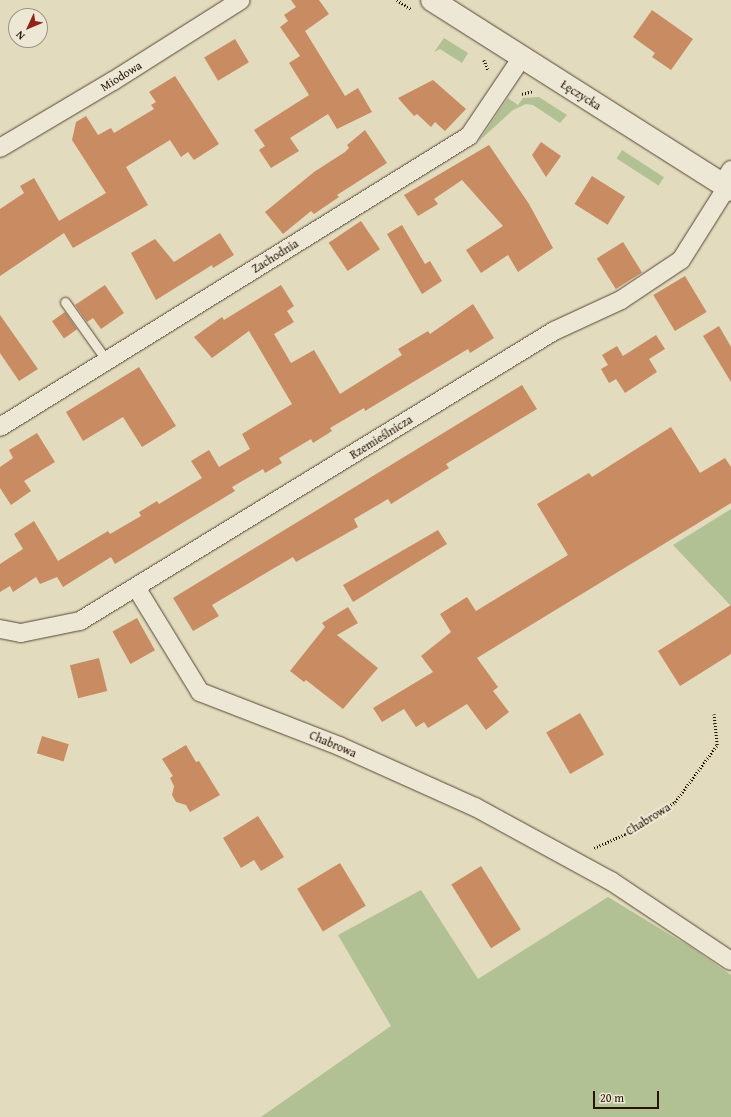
<!DOCTYPE html>
<html>
<head>
<meta charset="utf-8">
<style>
	body { margin:0 }
	#map { position:relative; width:731px; height:1117px; overflow:hidden; background:#e3dbbe; font-family:"Gentium Book Plus",serif }
	div>[style] { position:absolute }
	[style*='--x'] { left:calc(var(--x)*1px); top:calc(var(--y)*1px); width:calc(var(--w)*1px); rotate:calc(var(--a)*1deg) }
	.green>* { inset:0; background:#b1c194; transform-origin:0 0 }
	.building>* { inset:0; background:#c88b62; transform-origin:0 0 }
	.path>* { height:2.5px; margin-top:-1.25px; transform-origin:0; background:repeating-linear-gradient(90deg,#271403 0 1px,transparent 0 3px) }
	.roads { filter:drop-shadow(0 0 1px #564632) drop-shadow(0 0 1px #564632) }
	.lane>* { height:9px; margin:-4.5px; padding:0 4.5px; transform-origin:4.5px; border-radius:4.5px; background:#ede8d5 }
	.street>* { height:18px; margin:-9px; padding:0 9px; transform-origin:9px; border-radius:9px; background:#ede8d5 }
	.secondary>* { height:22px; margin:-11px; padding:0 11px; transform-origin:11px; border-radius:11px; background:#ede8d5 }
	span { translate:-50% -50%; white-space:nowrap; text-align:center; line-height:1.15; -webkit-text-stroke:4px #ede8d5; paint-order:stroke }
	.street-label { font-size:12px; color:#271403 }
	.north { position:absolute; left:8px; top:8px; width:40px; height:40px; box-sizing:border-box; background:#ede8d5; border:1px solid #9e9381; border-radius:50%; rotate:226deg; font-size:11px; font-weight:700; line-height:16px; text-align:center; color:#271403 }
	.north::after { content:''; display:block; margin:auto; width:14px; height:18px; background:#8f2418; clip-path:polygon(50% 0,100% 100%,50% 72%,0 100%) }
	.scale { position:absolute; left:593px; top:1091px; width:66px; height:18px; box-sizing:border-box; border:2px solid #271403; border-top:0; padding-left:5px; font-size:12px; line-height:14px; white-space:nowrap; color:#271403; -webkit-text-stroke:3px #ede8d5; paint-order:stroke }
</style>
</head>
<body>
<div id="map">
	<div class="green">
		<div style="clip-path:polygon(444px 38px,468px 53px,462px 63px,440px 49px,434px 52px)"></div>
		<div style="clip-path:polygon(539px 97px,567px 115px,560px 123px,533px 105px,526px 104px,513px 110px,479px 141px,508px 98px,518px 105px,523px 98px)"></div>
		<div style="left:622px;top:150px;width:50px;height:10px;rotate:33deg"></div>
		<div style="clip-path:polygon(731px 509px,731px 606px,673px 545px)"></div>
		<div style="clip-path:polygon(421px 890px,478px 979px,608px 897px,692px 948px,731px 975px,731px 1117px,261px 1117px,391px 1026px,338px 935px)"></div>
	</div>
	<div class="building">
		<div style="clip-path:polygon(291px 0,319px 0,329px 14px,305px 31px,345px 96px,358px 88px,372px 112px,337px 129px,328px 114px,290px 138px,299px 151px,271px 168px,259px 150px,265px 146px,254px 130px,309px 95px,289px 63px,300px 56px,280px 27px,288px 21px,284px 15px,296px 7px)"></div>
		<div style="clip-path:polygon(652px 10px,693px 39px,671px 70px,652px 57px,655px 53px,633px 37px)"></div>
		<div style="left:235px;top:39px;width:27px;height:36px;rotate:59deg"></div>
		<div style="clip-path:polygon(175px 76px,219px 144px,194px 160px,188px 152px,181px 157px,170px 140px,126px 167px,148px 205px,73px 248px,64px 233px,0 276px,0 209px,24px 193px,20px 186px,34px 178px,59px 221px,106px 193px,72px 140px,76px 122px,86px 116px,98px 135px,111px 128px,114px 133px,154px 109px,151px 105px,156px 102px,149px 92px)"></div>
		<div style="clip-path:polygon(433px 80px,466px 109px,445px 131px,435px 122px,431px 127px,417px 114px,414px 116px,398px 98px)"></div>
		<div style="clip-path:polygon(365px 130px,387px 163px,337px 195px,339px 197px,314px 214px,311px 211px,283px 234px,265px 212px,314px 172px,345px 152px,349px 148px,347px 145px)"></div>
		<div style="clip-path:polygon(541px 142px,561px 156px,546px 177px,532px 155px)"></div>
		<div style="clip-path:polygon(489px 145px,529px 204px,553px 248px,518px 272px,508px 255px,481px 273px,466px 250px,503px 226px,462px 180px,434px 199px,438px 204px,418px 216px,404px 195px)"></div>
		<div style="left:592px;top:176px;width:39px;height:33px;rotate:32deg"></div>
		<div style="left:361px;top:221px;width:34px;height:39px;rotate:56deg"></div>
		<div style="clip-path:polygon(402px 225px,425px 264px,430px 261px,442px 281px,422px 294px,387px 234px)"></div>
		<div style="clip-path:polygon(220px 233px,234px 255px,213px 268px,212px 265px,156px 300px,131px 253px,155px 239px,174px 262px)"></div>
		<div style="left:623px;top:242px;width:36px;height:31px;rotate:58deg"></div>
		<div style="left:685px;top:276px;width:42px;height:37px;rotate:59deg"></div>
		<div style="clip-path:polygon(105px 285px,124px 313px,101px 329px,93px 318px,87px 322px,75px 305px)"></div>
		<div style="clip-path:polygon(281px 285px,294px 306px,287px 311px,294px 322px,274px 334px,291px 363px,314px 350px,340px 394px,402px 355px,398px 349px,428px 331px,430px 334px,473px 304px,494px 338px,470px 353px,468px 349px,365px 411px,364px 408px,330px 428px,332px 431px,313px 443px,311px 439px,279px 458px,282px 463px,265px 473px,263px 469px,232px 487px,235px 491px,115px 564px,111px 557px,63px 587px,57px 577px,40px 584px,36px 577px,13px 592px,10px 586px,0 592px,0 564px,23px 549px,14px 534px,34px 521px,58px 561px,108px 531px,110px 534px,141px 516px,139px 512px,157px 501px,159px 504px,202px 478px,191px 461px,209px 450px,219px 467px,250px 449px,242px 434px,292px 404px,249px 331px,212px 358px,194px 337px,222px 317px,224px 320px)"></div>
		<div style="left:65px;top:312px;width:21px;height:16px;rotate:55deg"></div>
		<div style="clip-path:polygon(0 315px,38px 369px,19px 381px,0 353px)"></div>
		<div style="clip-path:polygon(719px 326px,731px 347px,731px 382px,703px 336px)"></div>
		<div style="clip-path:polygon(656px 335px,665px 349px,649px 359px,657px 372px,625px 393px,616px 379px,609px 383px,601px 369px,608px 365px,602px 355px,617px 346px,623px 356px)"></div>
		<div style="clip-path:polygon(139px 367px,176px 426px,142px 447px,123px 417px,83px 441px,66px 412px)"></div>
		<div style="clip-path:polygon(522px 385px,537px 409px,446px 464px,449px 468px,391px 504px,388px 499px,354px 519px,358px 527px,296px 562px,293px 557px,212px 605px,219px 616px,193px 631px,173px 598px)"></div>
		<div style="clip-path:polygon(671px 427px,700px 473px,725px 458px,731px 467px,731px 503px,477px 658px,498px 687px,493px 691px,509px 712px,486px 730px,467px 704px,428px 728px,424px 722px,416px 727px,404px 709px,382px 722px,373px 708px,433px 672px,421px 656px,451px 632px,440px 614px,467px 597px,476px 611px,568px 555px,537px 504px,589px 473px,592px 477px)"></div>
		<div style="clip-path:polygon(37px 433px,55px 462px,24px 481px,31px 491px,11px 505px,0 488px,0 467px,13px 458px,9px 450px)"></div>
		<div style="clip-path:polygon(438px 530px,447px 544px,353px 602px,343px 585px)"></div>
		<div style="clip-path:polygon(731px 605px,731px 654px,680px 686px,658px 651px)"></div>
		<div style="clip-path:polygon(348px 607px,358px 623px,337px 635px,378px 668px,343px 709px,306px 680px,304px 682px,290px 671px,325px 627px,322px 623px)"></div>
		<div style="left:137px;top:618px;width:37px;height:28px;rotate:61deg"></div>
		<div style="left:99px;top:658px;width:34px;height:30px;rotate:76deg"></div>
		<div style="left:580px;top:713px;width:48px;height:39px;rotate:60deg"></div>
		<div style="left:42px;top:736px;width:28px;height:18px;rotate:17deg"></div>
		<div style="clip-path:polygon(186px 745px,196px 762px,199px 761px,220px 795px,190px 812px,186px 805px,176px 802px,172px 795px,174px 786px,170px 778px,173px 776px,162px 759px)"></div>
		<div style="clip-path:polygon(258px 816px,284px 857px,261px 871px,254px 860px,241px 868px,223px 838px)"></div>
		<div style="left:340px;top:863px;width:50px;height:50px;rotate:59deg"></div>
		<div style="left:481px;top:866px;width:75px;height:35px;rotate:58deg"></div>
	</div>
	<div class="path">
		<div style="--x:397;--y:0;--w:17;--a:33"></div>
		<div style="--x:484;--y:60;--w:11;--a:68"></div>
		<div style="--x:522;--y:94;--w:11;--a:-15"></div>
		<div style="--x:594;--y:848;--w:34;--a:-24"></div>
		<div style="--x:625;--y:834;--w:59;--a:-32.6"></div>
		<div style="--x:675;--y:802;--w:71;--a:-53.6"></div>
		<div style="--x:717;--y:745;--w:31;--a:-96"></div>
	</div>
	<div class="roads">
		<div class="lane">
			<div style="--x:65;--y:302;--w:72;--a:54.6"></div>
		</div>
		<div class="street">
			<div style="--x:0;--y:148;--w:131;--a:-30.7"></div>
			<div style="--x:113;--y:81;--w:151;--a:-32.3"></div>
			<div style="--x:722;--y:184;--w:17;--a:-57"></div>
			<div style="--x:0;--y:427;--w:552;--a:-31.82"></div>
			<div style="--x:469;--y:136;--w:95;--a:-56.1"></div>
			<div style="--x:137;--y:589;--w:121;--a:58.5"></div>
			<div style="--x:200;--y:692;--w:149;--a:21.2"></div>
			<div style="--x:339;--y:746;--w:149;--a:24.2"></div>
			<div style="--x:475;--y:807;--w:155;--a:28.6"></div>
			<div style="--x:611;--y:881;--w:144;--a:33.7"></div>
			<div style="--x:0;--y:629;--w:21;--a:11"></div>
			<div style="--x:21;--y:633;--w:60;--a:-11.5"></div>
			<div style="--x:80;--y:621;--w:556;--a:-31.46"></div>
			<div style="--x:554;--y:331;--w:74;--a:-24.8"></div>
			<div style="--x:621;--y:300;--w:72;--a:-33.7"></div>
			<div style="--x:681;--y:260;--w:86;--a:-57.8"></div>
		</div>
		<div class="secondary">
			<div style="--x:432;--y:0;--w:354;--a:32.4"></div>
		</div>
	</div>
	<div class="street-label">
		<span style="left:121px;top:76px;rotate:-32deg">Miodowa</span>
		<span style="left:581px;top:95px;rotate:32deg">Łęczycka</span>
		<span style="left:275px;top:256px;rotate:-32deg">Zachodnia</span>
		<span style="left:381px;top:437px;rotate:-32deg">Rzemieślnicza</span>
		<span style="left:333px;top:744px;rotate:23deg">Chabrowa</span>
		<span style="left:648px;top:819px;rotate:-32deg">Chabrowa</span>
	</div>
	<div class="north">N</div>
	<div class="scale">20 m</div>
</div>
</body>
</html>
